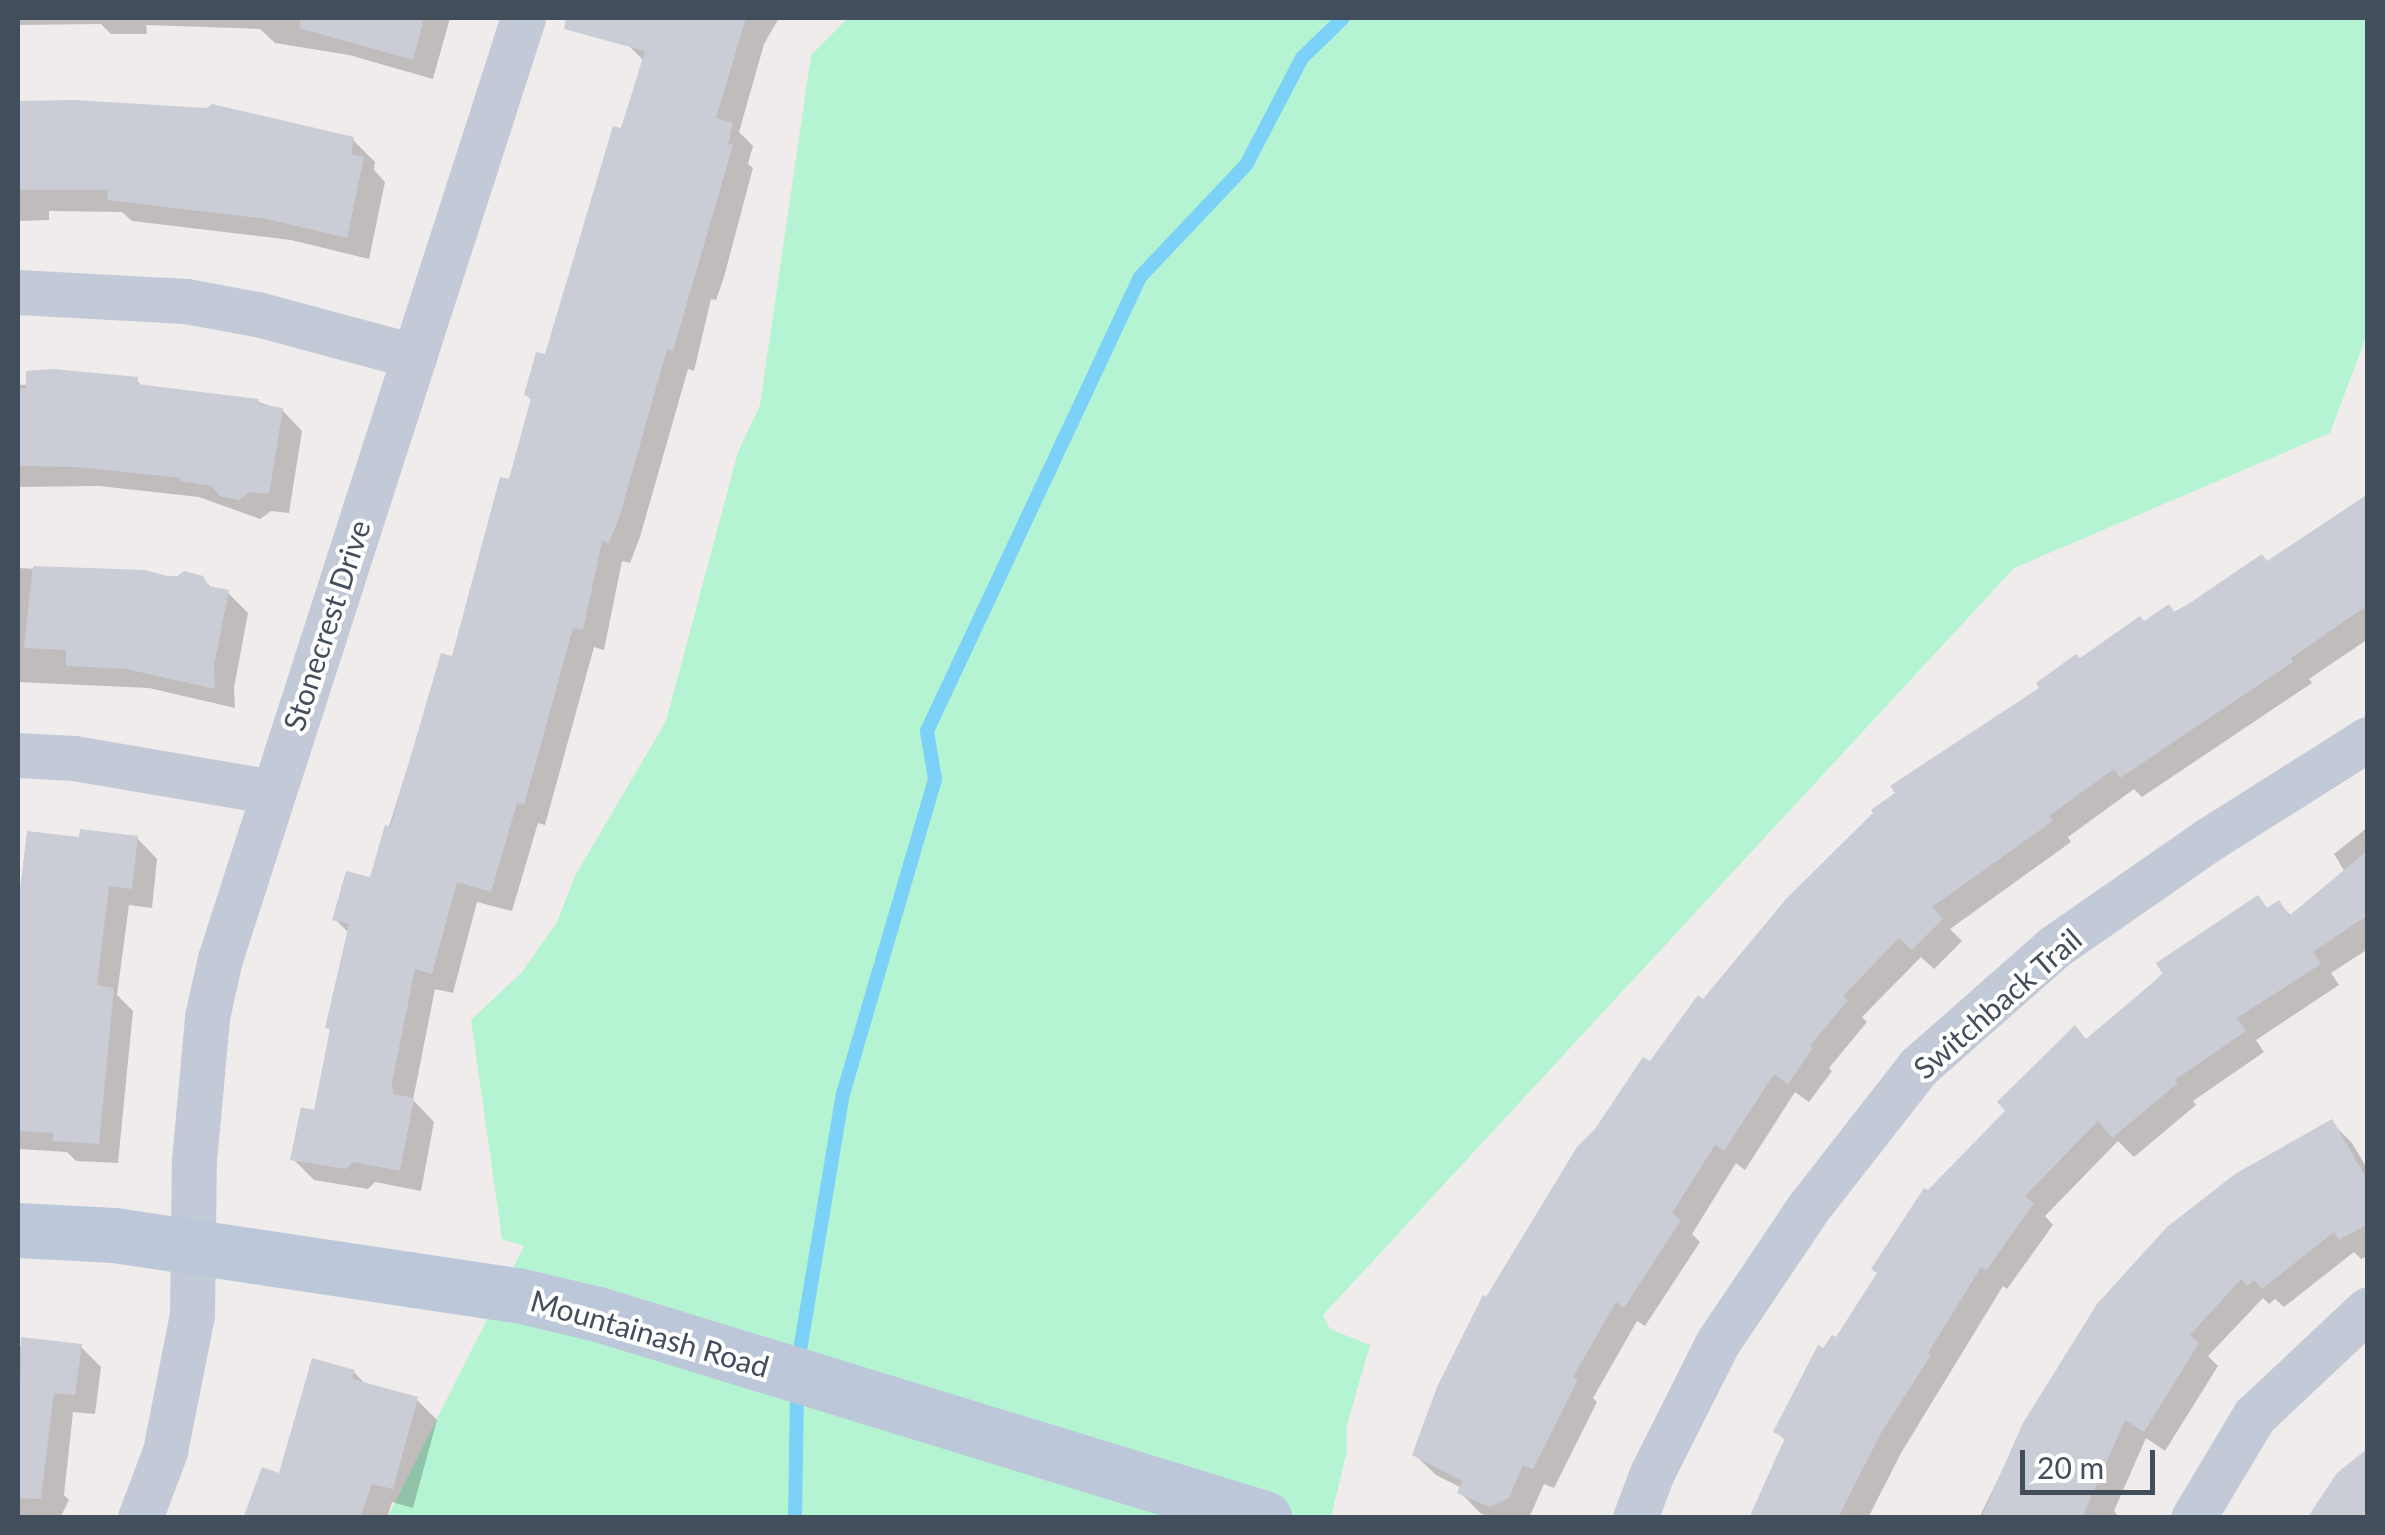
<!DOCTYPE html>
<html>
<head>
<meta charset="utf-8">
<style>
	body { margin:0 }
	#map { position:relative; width:2385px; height:1535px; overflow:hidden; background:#f0ecec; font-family:Lato,sans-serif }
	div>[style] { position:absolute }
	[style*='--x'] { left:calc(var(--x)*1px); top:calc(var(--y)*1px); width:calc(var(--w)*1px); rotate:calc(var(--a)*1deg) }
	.green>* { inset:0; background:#b4f4d3 }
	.shadow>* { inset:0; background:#0003 }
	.stream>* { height:14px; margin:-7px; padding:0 7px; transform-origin:7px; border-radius:7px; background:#7bd1f7 }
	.building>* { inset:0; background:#cacdd5 }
	.street>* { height:45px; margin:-22.5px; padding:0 22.5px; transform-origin:22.5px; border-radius:22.5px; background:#c1cad6 }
	.secondary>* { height:55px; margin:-27.5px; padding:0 27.5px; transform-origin:27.5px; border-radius:27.5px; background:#bcc7d9 }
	span { translate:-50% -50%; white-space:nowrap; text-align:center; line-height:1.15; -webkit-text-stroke:8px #fff; paint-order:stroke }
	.street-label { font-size:30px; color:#434e5c }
	.frame { position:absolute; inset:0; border:20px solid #434e5c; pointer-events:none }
	.scale { position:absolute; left:2020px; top:1450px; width:135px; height:45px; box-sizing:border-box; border:5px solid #434e5c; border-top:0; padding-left:12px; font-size:30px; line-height:35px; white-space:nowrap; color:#434e5c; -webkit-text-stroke:8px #fff; paint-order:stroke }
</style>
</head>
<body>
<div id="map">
	<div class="green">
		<div style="clip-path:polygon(848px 18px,2367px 18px,2367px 334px,2330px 433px,2014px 568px,1323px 1315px,1330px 1329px,1370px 1345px,1346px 1428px,1347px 1451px,1331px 1517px,387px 1518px,524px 1246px,502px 1239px,471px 1020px,522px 972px,557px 922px,575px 876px,666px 721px,738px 452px,760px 405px,811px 55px)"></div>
	</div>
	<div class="shadow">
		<div style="clip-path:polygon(18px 18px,450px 18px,433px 79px,349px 55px,275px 43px,260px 29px,146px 25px,147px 34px,111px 34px,101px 24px,18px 25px)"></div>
		<div style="clip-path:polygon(637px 18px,779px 18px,764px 44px,739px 132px,753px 146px,748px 164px,753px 168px,724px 277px,716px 300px,711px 299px,694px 371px,688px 369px,640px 537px,630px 563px,622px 561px,604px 650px,594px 647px,545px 825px,538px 823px,512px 911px,477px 902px,453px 993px,435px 989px,413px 1100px,434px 1122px,421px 1191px,375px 1182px,368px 1189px,314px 1180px,293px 1159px,316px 1113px,332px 1032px,328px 1027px,349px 933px,335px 919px,372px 880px,443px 656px,454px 659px,533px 401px,526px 395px,546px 357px,644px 61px,628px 45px)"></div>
		<div style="clip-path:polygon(18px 103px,353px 140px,375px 162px,374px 170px,385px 182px,369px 259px,291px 240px,132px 221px,122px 212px,49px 211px,49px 220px,18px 221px)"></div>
		<div style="clip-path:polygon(136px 380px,144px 388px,258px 402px,282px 410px,302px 431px,289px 513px,271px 511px,260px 519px,199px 497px,99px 486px,18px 487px,18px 385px)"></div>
		<div style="clip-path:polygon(2368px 496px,2368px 639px,2309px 679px,2312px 683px,2142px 797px,2134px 789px,2068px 837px,2071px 842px,1950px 929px,1962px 941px,1934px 969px,1921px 957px,1862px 1017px,1867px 1022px,1829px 1068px,1832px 1071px,1809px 1102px,1795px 1092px,1745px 1170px,1736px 1163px,1692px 1234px,1700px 1242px,1645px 1326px,1637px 1321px,1593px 1398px,1597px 1402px,1554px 1488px,1544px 1484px,1529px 1518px,1492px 1518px,1480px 1513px,1460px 1492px,1462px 1488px,1436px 1475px,1415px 1455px,1487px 1300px,1651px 1065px,1704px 1002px,2080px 661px,2268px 563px)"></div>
		<div style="clip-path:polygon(18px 568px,202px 578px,213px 589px,228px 593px,248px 613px,234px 688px,235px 708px,149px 688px,18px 682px)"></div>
		<div style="clip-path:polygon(2368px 827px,2368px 949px,2331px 973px,2339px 985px,2256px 1040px,2264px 1052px,2193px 1101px,2196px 1105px,2134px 1157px,2118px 1141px,2045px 1216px,2053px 1225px,2007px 1289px,2003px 1286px,1901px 1453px,1868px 1518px,1751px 1518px,1786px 1441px,1776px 1431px,1929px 1194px,2087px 1041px,2258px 899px,2269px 910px,2279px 903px,2292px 917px,2345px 872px,2334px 854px)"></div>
		<div style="clip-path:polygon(29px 834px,81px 839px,137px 838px,157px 859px,152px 908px,129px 905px,117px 995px,133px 1011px,118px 1163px,76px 1161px,67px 1152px,18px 1149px,18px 927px)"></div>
		<div style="clip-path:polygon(2331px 1122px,2352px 1143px,2368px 1170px,2368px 1256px,2361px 1259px,2354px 1252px,2284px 1307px,2275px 1299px,2269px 1304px,2263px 1298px,2208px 1356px,2218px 1366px,2165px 1451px,2146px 1438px,2114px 1511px,2120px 1518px,1979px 1518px,2026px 1422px)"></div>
		<div style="clip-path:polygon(18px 1346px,81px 1347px,101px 1367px,95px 1414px,73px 1412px,64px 1495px,69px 1500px,60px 1518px,18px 1518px)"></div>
		<div style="clip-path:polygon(354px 1372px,367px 1386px,417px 1400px,437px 1420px,413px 1508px,392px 1502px,387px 1518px,246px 1518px,281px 1477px)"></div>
	</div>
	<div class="stream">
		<div style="--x:798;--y:1362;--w:272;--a:-80.5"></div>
		<div style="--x:843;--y:1094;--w:328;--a:-73.7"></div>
		<div style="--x:935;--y:779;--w:49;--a:-99.5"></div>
		<div style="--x:927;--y:731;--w:501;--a:-64.87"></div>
		<div style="--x:1140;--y:277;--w:154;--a:-46.6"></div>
		<div style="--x:1246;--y:165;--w:121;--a:-62.4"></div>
		<div style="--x:1302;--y:58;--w:57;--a:-44.3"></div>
		<div style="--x:795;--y:1518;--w:130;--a:-89.1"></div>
	</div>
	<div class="building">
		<div style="clip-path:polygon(301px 18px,424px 18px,413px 60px,299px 28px)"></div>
		<div style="clip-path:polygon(566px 18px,746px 18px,716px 118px,733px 123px,728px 144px,733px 145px,673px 351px,667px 349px,620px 515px,609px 543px,602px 541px,583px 630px,573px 628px,524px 805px,517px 803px,491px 892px,457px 882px,432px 974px,415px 969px,392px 1083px,393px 1094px,414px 1098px,400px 1171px,353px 1162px,346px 1169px,290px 1160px,301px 1107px,314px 1110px,330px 1029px,325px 1028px,349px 924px,332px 920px,346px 871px,370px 877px,385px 825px,390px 827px,441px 653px,452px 656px,500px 477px,509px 479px,531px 398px,524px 395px,536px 352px,545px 354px,613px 126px,621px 128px,645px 51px,564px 29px)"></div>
		<div style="clip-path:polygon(75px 100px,207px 108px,212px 104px,354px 137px,351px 154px,364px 157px,347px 238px,267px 219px,107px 200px,108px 190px,18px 190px,18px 101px)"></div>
		<div style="clip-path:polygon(53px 369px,138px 377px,137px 384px,259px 399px,258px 404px,283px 408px,269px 494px,250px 492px,239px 500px,220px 496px,211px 486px,180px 481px,181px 478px,77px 467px,18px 466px,18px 388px,26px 388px,26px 371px)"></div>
		<div style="clip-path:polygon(2368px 494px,2368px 605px,2291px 658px,2293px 662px,2120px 778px,2114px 769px,2049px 816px,2053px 821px,1932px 907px,1943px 919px,1912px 950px,1899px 938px,1843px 996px,1848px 1000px,1810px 1046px,1813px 1048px,1788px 1084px,1774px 1074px,1724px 1151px,1715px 1145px,1672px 1213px,1681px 1220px,1624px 1308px,1616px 1302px,1573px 1377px,1578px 1380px,1533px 1469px,1523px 1465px,1509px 1498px,1490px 1507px,1457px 1493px,1462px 1481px,1412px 1455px,1437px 1387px,1483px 1295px,1486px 1297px,1577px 1147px,1595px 1129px,1643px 1057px,1650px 1061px,1698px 995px,1703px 999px,1786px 899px,1873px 813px,1871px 810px,1895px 793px,1890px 786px,2039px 688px,2036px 683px,2076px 654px,2080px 658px,2140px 616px,2144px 621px,2169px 604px,2175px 613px,2262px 554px,2267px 561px)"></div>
		<div style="clip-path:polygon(33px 566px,145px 570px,175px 578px,184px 571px,203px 576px,208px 586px,229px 590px,214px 666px,215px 689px,126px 669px,66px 666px,66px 650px,24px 648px)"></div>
		<div style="clip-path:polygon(80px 829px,138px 836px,132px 889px,109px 886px,97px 985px,114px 988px,99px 1144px,53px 1141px,53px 1133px,18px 1131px,18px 906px,27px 831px,79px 837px)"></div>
		<div style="clip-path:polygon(2368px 850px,2368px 915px,2313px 952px,2321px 964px,2237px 1018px,2246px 1031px,2175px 1080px,2178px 1083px,2112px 1138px,2098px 1121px,2025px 1196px,2034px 1203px,1986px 1271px,1981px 1267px,1928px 1353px,1931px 1355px,1881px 1433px,1838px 1518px,1749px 1518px,1785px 1438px,1773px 1432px,1818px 1345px,1823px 1348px,1832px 1335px,1836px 1337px,1877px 1273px,1871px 1269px,1924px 1188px,1928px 1190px,2005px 1111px,1997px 1102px,2075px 1025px,2086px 1039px,2156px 980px,2162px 973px,2156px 963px,2258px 895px,2267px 908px,2279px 900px,2289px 916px)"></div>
		<div style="clip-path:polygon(2332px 1119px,2368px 1181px,2368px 1224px,2339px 1240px,2334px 1232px,2262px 1289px,2254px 1280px,2247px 1286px,2241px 1279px,2190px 1335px,2199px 1343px,2144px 1432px,2125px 1420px,2082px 1518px,1981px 1518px,2023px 1423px,2097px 1304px,2167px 1227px,2235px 1174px)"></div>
		<div style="clip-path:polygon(21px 1337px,82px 1344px,75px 1395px,54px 1393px,41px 1499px,18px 1498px)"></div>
		<div style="clip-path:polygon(312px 1358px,355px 1370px,352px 1379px,418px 1397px,393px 1489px,372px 1484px,360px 1518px,243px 1518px,262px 1467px,279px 1473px)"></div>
		<div style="clip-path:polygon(2368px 1448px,2368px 1518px,2307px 1518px,2337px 1473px)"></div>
	</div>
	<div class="street">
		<div style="--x:18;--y:292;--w:168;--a:3.1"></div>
		<div style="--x:186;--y:301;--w:72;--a:10.4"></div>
		<div style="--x:257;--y:314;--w:163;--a:15"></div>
		<div style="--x:18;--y:755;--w:56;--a:3.1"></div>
		<div style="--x:74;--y:758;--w:201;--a:9.7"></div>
		<div style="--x:140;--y:1518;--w:72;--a:-69.5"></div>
		<div style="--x:165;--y:1451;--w:139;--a:-78.8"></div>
		<div style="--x:192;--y:1315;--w:154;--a:-89.3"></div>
		<div style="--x:194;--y:1161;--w:145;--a:-84.8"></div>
		<div style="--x:207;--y:1017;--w:59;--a:-77.4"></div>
		<div style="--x:220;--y:959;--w:989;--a:-72.15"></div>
		<div style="--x:1635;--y:1518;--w:48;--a:-69.3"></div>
		<div style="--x:1652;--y:1473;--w:147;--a:-63.3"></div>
		<div style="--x:1718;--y:1342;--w:161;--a:-56.1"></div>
		<div style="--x:1808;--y:1208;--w:179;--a:-52"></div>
		<div style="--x:1918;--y:1067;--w:181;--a:-41.4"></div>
		<div style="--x:2054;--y:947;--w:188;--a:-34.8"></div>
		<div style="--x:2208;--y:840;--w:189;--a:-32.3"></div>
		<div style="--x:2193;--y:1518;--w:119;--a:-59.1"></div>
		<div style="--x:2254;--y:1416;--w:156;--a:-43.2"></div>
	</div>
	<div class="secondary">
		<div style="--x:18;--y:1230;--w:96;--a:3"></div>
		<div style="--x:114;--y:1235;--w:407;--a:8.5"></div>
		<div style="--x:517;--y:1295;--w:83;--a:13.2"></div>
		<div style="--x:598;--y:1314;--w:697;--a:17.03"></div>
	</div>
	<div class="street-label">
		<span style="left:326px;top:625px;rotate:-72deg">Stonecrest Drive</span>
		<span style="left:1997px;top:1003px;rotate:-41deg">Switchback Trail</span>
		<span style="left:650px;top:1333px;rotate:16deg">Mountainash Road</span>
	</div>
	<div class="frame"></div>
	<div class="scale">20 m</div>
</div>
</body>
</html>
